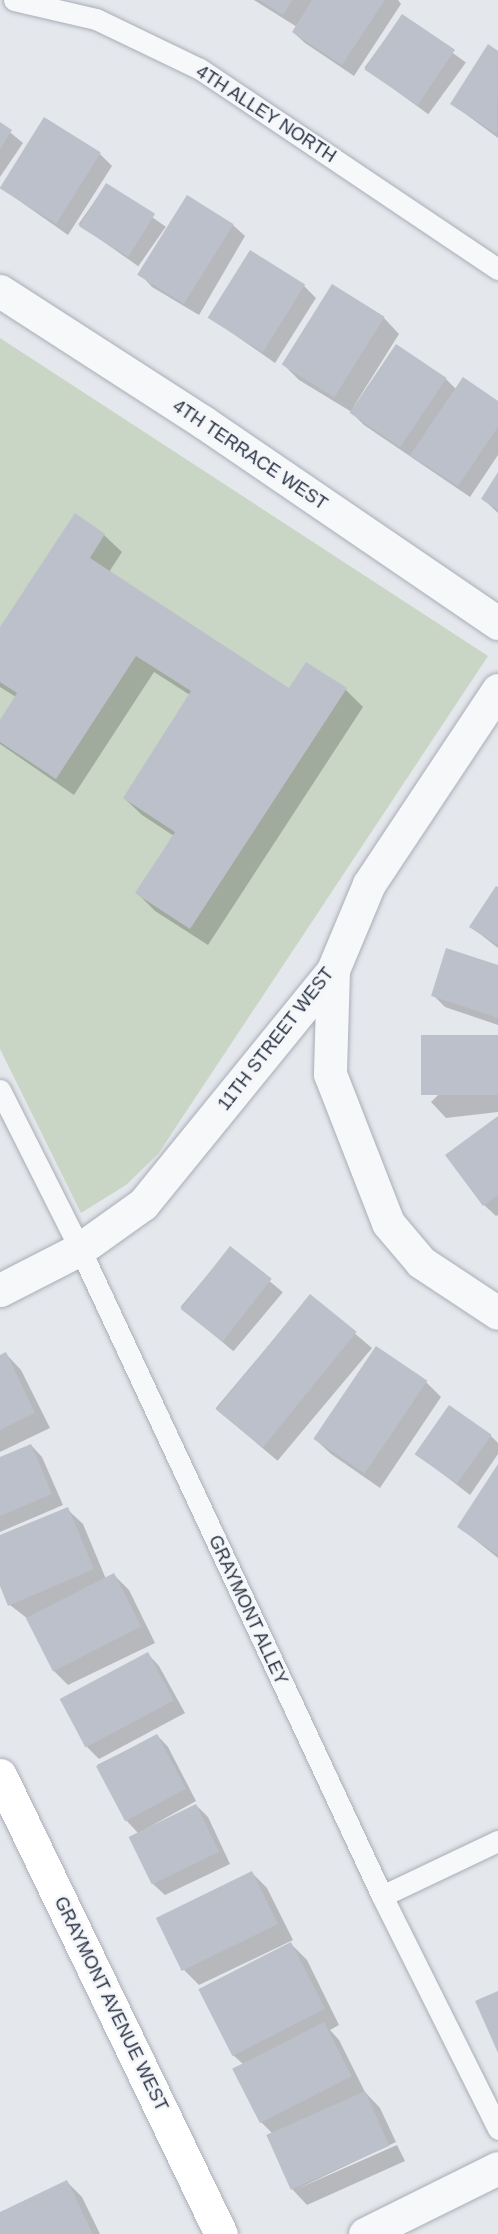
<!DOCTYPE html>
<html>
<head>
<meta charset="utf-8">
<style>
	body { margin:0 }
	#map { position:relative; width:498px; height:2234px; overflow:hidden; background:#e4e7ec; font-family:Arial,sans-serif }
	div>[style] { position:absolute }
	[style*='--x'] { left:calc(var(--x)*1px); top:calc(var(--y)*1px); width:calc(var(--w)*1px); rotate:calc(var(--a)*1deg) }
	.green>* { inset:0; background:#c9d6c5 }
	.shadow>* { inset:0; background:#0003; transform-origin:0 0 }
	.building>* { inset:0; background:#bbc0ca; transform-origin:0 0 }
	.roads { filter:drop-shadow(0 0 2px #a9aeb7) drop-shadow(0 0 2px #a9aeb7) }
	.lane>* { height:21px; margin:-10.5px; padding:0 10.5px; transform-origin:10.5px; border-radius:10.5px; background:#f7f8fa }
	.street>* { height:33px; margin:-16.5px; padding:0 16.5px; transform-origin:16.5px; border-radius:16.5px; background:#f7f8fa }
	.secondary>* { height:33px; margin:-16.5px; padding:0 16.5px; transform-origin:16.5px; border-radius:16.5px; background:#fff }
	span { translate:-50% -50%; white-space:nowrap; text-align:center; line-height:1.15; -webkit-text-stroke:5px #f4f6f9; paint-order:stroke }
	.street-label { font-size:18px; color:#2b3445 }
</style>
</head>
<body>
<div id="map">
	<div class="green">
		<div style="clip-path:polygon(0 338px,488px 656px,158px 1154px,126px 1185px,81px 1213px,0 1049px)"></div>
	</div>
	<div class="shadow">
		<div style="clip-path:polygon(254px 0,398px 0,401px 4px,354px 76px,305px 43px,293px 32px,297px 27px)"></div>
		<div style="left:402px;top:16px;width:79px;height:64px;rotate:36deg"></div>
		<div style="clip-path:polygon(489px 46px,498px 52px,498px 138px,452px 104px)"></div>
		<div style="clip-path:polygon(0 124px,23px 143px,0 177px)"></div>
		<div style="clip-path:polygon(100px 154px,112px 166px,68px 235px,1px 188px)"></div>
		<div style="left:106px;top:185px;width:73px;height:48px;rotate:35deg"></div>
		<div style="clip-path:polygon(233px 225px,245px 236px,199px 315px,152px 287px,141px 275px)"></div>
		<div style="clip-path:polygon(304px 286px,316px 298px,275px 363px,209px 317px)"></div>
		<div style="clip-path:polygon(384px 318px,399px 334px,354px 406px,446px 379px,457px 390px,498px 402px,498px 455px,470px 497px,364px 425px,350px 411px,299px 380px,284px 365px)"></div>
		<div style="clip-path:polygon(498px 475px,498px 513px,483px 499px)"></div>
		<div style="clip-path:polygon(104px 535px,122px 552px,109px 572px,289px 690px,346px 690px,363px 707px,208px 945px,155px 911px,137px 893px,174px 836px,142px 815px,124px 798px,190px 695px,154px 672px,74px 795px,0 744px,0 723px,16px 697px,0 687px,0 630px)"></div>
		<div style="clip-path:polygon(498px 889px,498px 948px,471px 927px)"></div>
		<div style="clip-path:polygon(498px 967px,498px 1025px,445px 1007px,433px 995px)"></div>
		<div style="clip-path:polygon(498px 1037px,498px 1112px,446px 1118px,431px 1102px)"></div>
		<div style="clip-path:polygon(498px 1118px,498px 1215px,496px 1216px,484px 1205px)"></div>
		<div style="left:230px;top:1248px;width:69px;height:77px;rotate:40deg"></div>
		<div style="left:310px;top:1296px;width:81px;height:147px;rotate:40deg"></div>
		<div style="clip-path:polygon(6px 1354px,21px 1370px,50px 1428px,0 1452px,0 1357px)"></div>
		<div style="clip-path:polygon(426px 1382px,441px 1397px,380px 1488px,331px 1454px,315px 1439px)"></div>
		<div style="clip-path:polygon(491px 1436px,498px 1443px,498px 1454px,470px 1495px,417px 1454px)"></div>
		<div style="clip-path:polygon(31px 1445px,42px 1457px,63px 1505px,0 1532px,0 1458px)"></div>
		<div style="clip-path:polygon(498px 1467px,498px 1558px,459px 1527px)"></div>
		<div style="clip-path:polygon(67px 1509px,83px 1524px,106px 1579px,114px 1575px,129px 1590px,155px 1643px,68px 1685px,53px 1670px,28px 1619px,10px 1605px,0 1582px,0 1537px)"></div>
		<div style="clip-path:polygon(148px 1654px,159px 1666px,185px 1713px,99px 1759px,87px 1747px)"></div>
		<div style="clip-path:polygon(157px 1735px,168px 1747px,196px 1801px,142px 1831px,196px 1805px,208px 1817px,230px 1864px,165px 1895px,153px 1884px,138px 1833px,125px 1819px,97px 1765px)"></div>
		<div style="clip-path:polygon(252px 1873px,267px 1888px,293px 1940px,199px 1985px,184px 1970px)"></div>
		<div style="clip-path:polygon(291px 1944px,307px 1960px,339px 2025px,330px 2030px,339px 2040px,365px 2092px,380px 2108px,396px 2142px,297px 2189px,397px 2145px,405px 2161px,307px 2205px,292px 2189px,272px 2133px,260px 2121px,243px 2064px,233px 2055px)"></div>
		<div style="clip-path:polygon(67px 2182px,82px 2197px,100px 2234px,0 2234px,0 2214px)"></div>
	</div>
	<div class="building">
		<div style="clip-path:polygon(259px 0,292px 0,283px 15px)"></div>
		<div style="clip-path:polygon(312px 0,385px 0,342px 65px,292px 32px)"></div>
		<div style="left:402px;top:14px;width:64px;height:67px;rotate:34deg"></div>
		<div style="clip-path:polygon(488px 44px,498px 51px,497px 134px,450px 104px)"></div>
		<div style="left:44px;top:117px;width:67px;height:84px;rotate:32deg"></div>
		<div style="clip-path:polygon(0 122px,12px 130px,0 149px)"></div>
		<div style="left:106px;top:183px;width:58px;height:51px;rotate:32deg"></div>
		<div style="left:187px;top:195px;width:55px;height:94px;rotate:32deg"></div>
		<div style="left:250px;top:250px;width:65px;height:80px;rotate:32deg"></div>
		<div style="left:332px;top:284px;width:62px;height:95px;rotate:32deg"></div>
		<div style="left:396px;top:344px;width:61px;height:83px;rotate:34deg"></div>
		<div style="clip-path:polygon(463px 377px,498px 401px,498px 427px,458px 486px,410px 455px)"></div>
		<div style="clip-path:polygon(498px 472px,498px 510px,481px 499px)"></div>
		<div style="clip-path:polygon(75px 513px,105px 534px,90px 558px,289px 688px,306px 662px,347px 688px,190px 929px,135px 893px,175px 832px,123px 798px,191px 691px,136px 656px,56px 779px,0 742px,0 720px,17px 693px,0 682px,0 627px)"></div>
		<div style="clip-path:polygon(496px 886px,498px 887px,498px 945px,469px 927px)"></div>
		<div style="clip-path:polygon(446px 948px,498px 965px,498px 1018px,431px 996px)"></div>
		<div style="left:498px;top:1035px;width:60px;height:77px;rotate:90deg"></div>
		<div style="clip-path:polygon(498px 1116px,498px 1195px,483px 1206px,445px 1155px)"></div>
		<div style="left:230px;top:1246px;width:53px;height:80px;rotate:38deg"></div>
		<div style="left:310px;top:1294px;width:60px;height:149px;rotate:39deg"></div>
		<div style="left:376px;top:1346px;width:62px;height:112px;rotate:34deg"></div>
		<div style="clip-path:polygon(6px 1352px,35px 1413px,0 1430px,0 1355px)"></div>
		<div style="left:449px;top:1405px;width:52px;height:60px;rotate:35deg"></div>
		<div style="clip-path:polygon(31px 1444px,52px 1494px,0 1516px,0 1457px)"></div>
		<div style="clip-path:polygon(498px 1464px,498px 1555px,457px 1527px)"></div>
		<div style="clip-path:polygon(68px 1507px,94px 1569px,8px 1606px,0 1586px,0 1535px)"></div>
		<div style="left:114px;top:1573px;width:60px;height:99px;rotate:63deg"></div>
		<div style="left:148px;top:1652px;width:55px;height:100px;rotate:62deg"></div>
		<div style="left:157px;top:1734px;width:62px;height:69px;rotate:62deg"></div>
		<div style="left:196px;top:1804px;width:53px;height:75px;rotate:64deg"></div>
		<div style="left:252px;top:1871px;width:59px;height:107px;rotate:64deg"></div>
		<div style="left:291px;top:1942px;width:75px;height:104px;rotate:63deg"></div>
		<div style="clip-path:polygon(498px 1991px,498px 2053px,475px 2001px)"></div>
		<div style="left:324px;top:2022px;width:61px;height:103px;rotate:63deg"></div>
		<div style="left:365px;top:2091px;width:60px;height:108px;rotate:66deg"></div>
		<div style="clip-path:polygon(67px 2180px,93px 2234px,0 2234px,0 2212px)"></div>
	</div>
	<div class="roads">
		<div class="lane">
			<div style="--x:14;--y:0;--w:84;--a:13"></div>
			<div style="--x:96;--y:19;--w:115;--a:25.7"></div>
			<div style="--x:200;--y:69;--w:359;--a:33.9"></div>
			<div style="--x:0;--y:1090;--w:178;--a:63.3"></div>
			<div style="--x:80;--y:1249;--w:714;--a:64.98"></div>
			<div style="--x:382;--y:1896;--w:260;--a:63.5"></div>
			<div style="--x:382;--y:1896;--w:128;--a:-25.4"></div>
		</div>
		<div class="street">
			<div style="--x:0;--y:291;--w:242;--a:32.8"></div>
			<div style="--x:203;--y:422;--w:357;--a:34.3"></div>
			<div style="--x:333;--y:970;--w:104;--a:91.7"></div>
			<div style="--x:330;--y:1074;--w:160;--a:68.7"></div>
			<div style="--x:388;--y:1223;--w:51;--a:49.8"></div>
			<div style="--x:421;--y:1262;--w:92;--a:33.5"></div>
			<div style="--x:0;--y:1290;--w:90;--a:-27.1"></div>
			<div style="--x:80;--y:1249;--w:77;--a:-35.5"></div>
			<div style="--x:143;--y:1204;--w:301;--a:-50.9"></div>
			<div style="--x:333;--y:970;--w:93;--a:-67.3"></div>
			<div style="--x:369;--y:884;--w:233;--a:-56.4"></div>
			<div style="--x:365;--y:2234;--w:148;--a:-26.4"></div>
		</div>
		<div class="secondary">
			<div style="--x:0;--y:1775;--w:509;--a:64.29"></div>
		</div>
	</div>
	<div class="street-label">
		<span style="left:266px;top:114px;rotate:33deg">4TH ALLEY NORTH</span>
		<span style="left:250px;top:455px;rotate:34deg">4TH TERRACE WEST</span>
		<span style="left:276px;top:1039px;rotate:-52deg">11TH STREET WEST</span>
		<span style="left:248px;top:1610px;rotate:65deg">GRAYMONT ALLEY</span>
		<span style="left:111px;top:2004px;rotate:64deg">GRAYMONT AVENUE WEST</span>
	</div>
</div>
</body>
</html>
